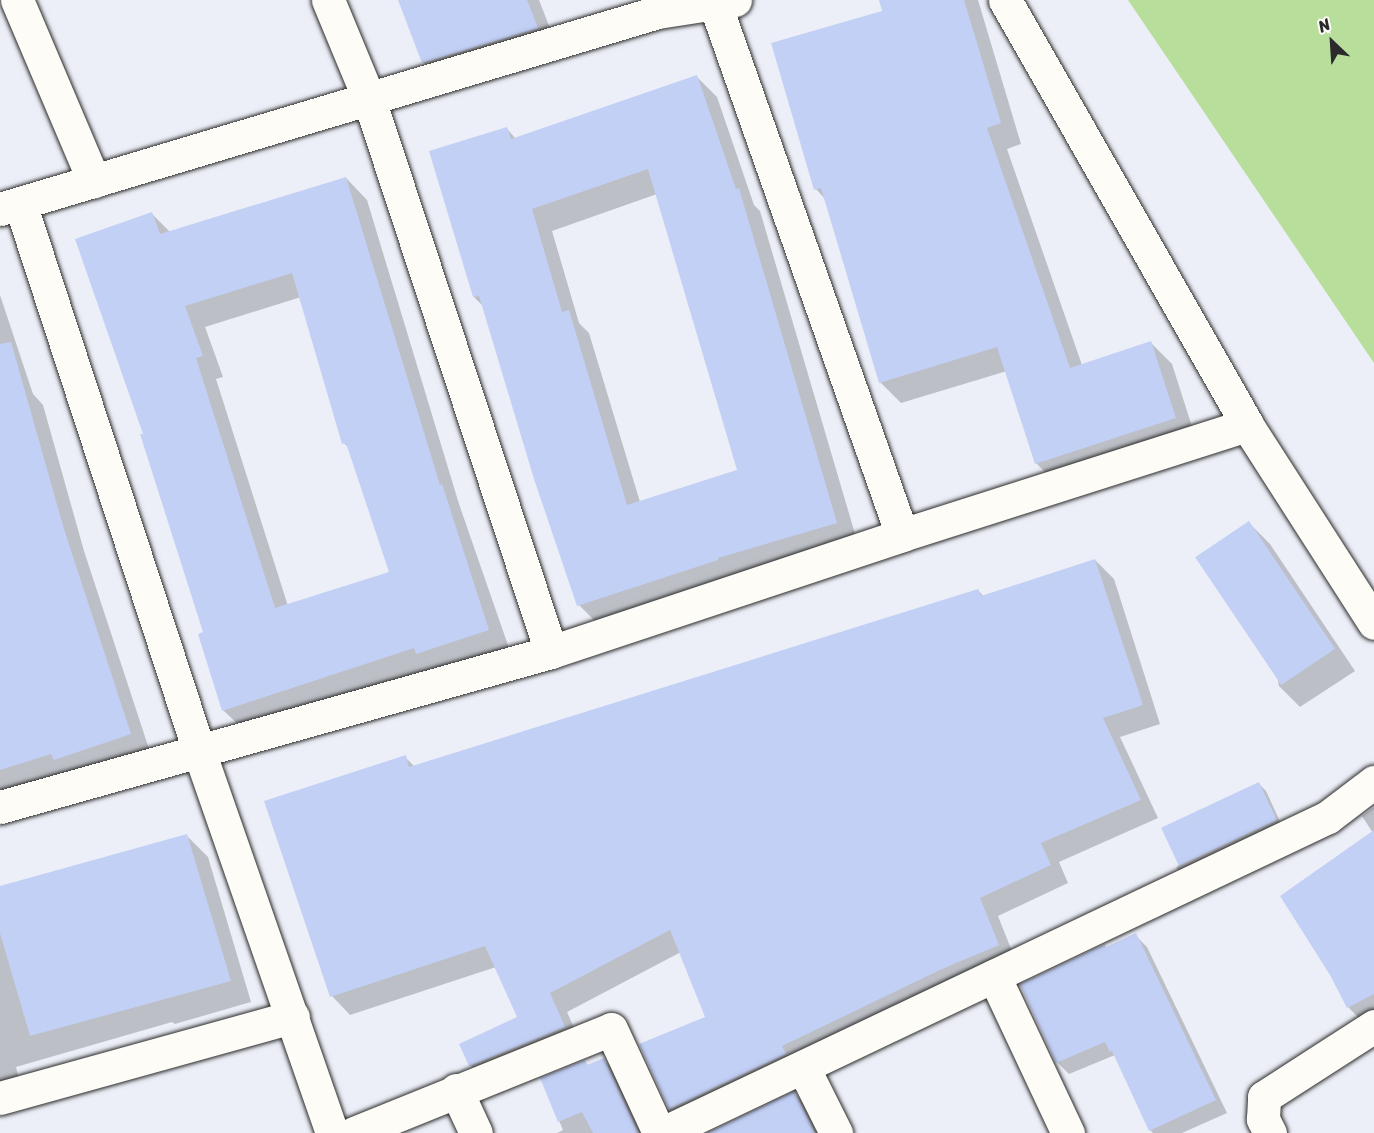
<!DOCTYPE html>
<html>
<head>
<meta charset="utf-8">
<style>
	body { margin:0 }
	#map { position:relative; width:1374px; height:1133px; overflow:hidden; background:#eceff7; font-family:Sriracha,sans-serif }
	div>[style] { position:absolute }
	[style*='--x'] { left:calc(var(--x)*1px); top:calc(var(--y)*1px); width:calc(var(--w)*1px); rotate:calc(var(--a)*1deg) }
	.green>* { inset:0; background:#b7de9a }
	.shadow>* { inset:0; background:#0003 }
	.building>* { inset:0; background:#c3d0f6; transform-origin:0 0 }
	.roads { filter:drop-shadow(0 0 2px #2b2b2b) drop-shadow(0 0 2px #2b2b2b) }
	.street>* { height:33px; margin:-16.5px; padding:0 16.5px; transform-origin:16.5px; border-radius:16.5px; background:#fdfcf7 }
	span { translate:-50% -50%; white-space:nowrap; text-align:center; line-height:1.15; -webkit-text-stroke:4.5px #fdfcf7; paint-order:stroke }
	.north { position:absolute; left:1302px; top:12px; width:60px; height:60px; -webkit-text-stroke:4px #fdfcf7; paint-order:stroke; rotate:335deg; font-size:16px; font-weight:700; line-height:24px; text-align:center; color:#2b2b2b }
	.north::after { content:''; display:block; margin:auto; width:21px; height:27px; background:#2b2b2b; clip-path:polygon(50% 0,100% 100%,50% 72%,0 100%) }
</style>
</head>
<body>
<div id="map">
	<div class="green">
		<div style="clip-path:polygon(1128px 0,1374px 0,1374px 363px)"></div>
	</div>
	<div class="shadow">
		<div style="clip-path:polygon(399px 0,539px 0,558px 49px,445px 83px,423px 62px)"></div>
		<div style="clip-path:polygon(886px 0,978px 0,1021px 144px,1007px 149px,1082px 365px,1151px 343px,1172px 364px,1196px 439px,1057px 484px,1036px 463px,1007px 371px,901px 403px,880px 382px,825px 199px,816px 189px,884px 12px)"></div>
		<div style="clip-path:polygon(evenodd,696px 76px,717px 97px,754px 205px,760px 211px,858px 544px,600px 626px,579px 605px,484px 307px,474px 297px,507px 129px,516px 139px,696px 76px,657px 194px,738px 470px,640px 502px,589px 333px,579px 323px,552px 231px,657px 194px)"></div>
		<div style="clip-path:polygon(evenodd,346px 178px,367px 200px,459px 504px,510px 651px,245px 731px,223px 710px,205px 633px,145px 434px,152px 214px,171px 233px,346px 178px,301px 297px,344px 443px,349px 448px,390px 573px,288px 606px,216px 379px,223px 377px,205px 327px,301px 297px)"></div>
		<div style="clip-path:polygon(0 295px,33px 394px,43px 405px,84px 551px,151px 755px,0 798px)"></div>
		<div style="clip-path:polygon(1249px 523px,1270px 544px,1355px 671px,1300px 707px,1279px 686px)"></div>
		<div style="clip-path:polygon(1095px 560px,1114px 579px,1160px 724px,1120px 737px,1158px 818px,1059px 862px,1068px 883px,998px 916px,1017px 964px,689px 1127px,670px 1109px,641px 1045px,707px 1017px,681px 952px,567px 1012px,582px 1046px,489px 1084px,470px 1065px,519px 1018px,496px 967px,350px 1015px,332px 996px,266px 802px,405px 757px,415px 767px,978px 590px,984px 597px)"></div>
		<div style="clip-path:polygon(1259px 784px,1266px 791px,1283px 828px,1184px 875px,1176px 868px)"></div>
		<div style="clip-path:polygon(1374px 807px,1374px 1021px,1366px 1025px,1348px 1007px,1373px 833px,1362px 816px)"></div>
		<div style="clip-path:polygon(187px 836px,208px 857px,251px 1002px,175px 1024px,172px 1022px,16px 1067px,19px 1079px,0 1085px,0 888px)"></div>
		<div style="clip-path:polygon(1135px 935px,1147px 947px,1227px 1113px,1182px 1133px,1153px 1133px,1150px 1130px,1115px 1055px,1069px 1074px,1057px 1062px,1107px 949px)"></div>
		<div style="clip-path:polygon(604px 1060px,617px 1073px,644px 1133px,557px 1133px,563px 1130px,542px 1079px,585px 1062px,589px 1066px)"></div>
		<div style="clip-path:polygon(794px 1093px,807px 1106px,820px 1133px,710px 1133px)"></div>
	</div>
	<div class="building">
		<div style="clip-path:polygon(398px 0,527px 0,538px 28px,422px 63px)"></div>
		<div style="clip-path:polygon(879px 0,964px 0,1001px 123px,987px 128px,1070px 368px,1151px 341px,1176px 418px,1035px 464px,997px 347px,879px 383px,821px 188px,814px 190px,771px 43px,882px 11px)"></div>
		<div style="clip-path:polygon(evenodd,697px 75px,736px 189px,739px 188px,837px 523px,718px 558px,718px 560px,577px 606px,534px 479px,479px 296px,473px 297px,429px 151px,507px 127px,511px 139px,697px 75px,648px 169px,737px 470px,627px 505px,569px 310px,562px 312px,532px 209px,648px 169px)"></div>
		<div style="clip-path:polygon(evenodd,346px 177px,440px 485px,442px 484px,489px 630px,416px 654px,414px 648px,222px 711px,198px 634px,203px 632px,140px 434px,143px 434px,75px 239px,152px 212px,160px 234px,346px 177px,292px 273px,342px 444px,346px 443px,389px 572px,275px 608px,196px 358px,203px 356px,185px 306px,292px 273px)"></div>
		<div style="clip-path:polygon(11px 342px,64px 529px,131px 734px,54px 760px,51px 754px,0 770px,0 344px)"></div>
		<div style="left:1249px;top:521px;width:154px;height:65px;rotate:56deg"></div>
		<div style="clip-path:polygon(1095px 559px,1143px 705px,1103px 718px,1141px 800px,1041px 843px,1051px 865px,980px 898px,999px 945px,942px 969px,782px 1046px,786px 1054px,669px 1109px,639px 1044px,705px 1017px,670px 930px,550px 993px,565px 1027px,469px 1066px,459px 1044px,517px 1017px,485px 946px,330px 997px,264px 801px,406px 755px,409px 767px,978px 589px,981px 596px)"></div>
		<div style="left:1259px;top:782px;width:42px;height:108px;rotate:65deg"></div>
		<div style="clip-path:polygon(1374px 830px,1374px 994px,1347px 1008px,1330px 975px,1280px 896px)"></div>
		<div style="clip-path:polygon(187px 834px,231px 981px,30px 1036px,0 933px,0 886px)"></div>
		<div style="clip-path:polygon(1136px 933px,1216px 1100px,1149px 1131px,1112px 1051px,1110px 1052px,1105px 1042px,1056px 1063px,1020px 984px,1105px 944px,1106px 947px)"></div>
		<div style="clip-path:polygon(604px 1058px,638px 1133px,593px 1133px,582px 1112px,558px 1122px,540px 1078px,585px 1060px,587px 1065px)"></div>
		<div style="clip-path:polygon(794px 1091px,815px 1133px,707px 1133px)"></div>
	</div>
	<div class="roads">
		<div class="street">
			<div style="--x:17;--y:0;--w:197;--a:67"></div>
			<div style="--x:328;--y:0;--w:107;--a:67.5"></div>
			<div style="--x:369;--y:99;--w:582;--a:71.78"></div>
			<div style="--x:1005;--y:0;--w:489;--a:60.3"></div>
			<div style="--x:1247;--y:425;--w:235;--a:57.3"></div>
			<div style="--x:715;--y:4;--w:563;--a:70.6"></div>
			<div style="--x:20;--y:203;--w:576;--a:71.91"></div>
			<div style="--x:199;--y:751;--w:404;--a:70.8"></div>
			<div style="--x:0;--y:209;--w:687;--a:-16.67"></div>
			<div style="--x:658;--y:12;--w:78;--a:-8.9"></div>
			<div style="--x:0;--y:807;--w:572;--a:-15.71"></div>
			<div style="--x:551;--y:652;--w:370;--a:-18.4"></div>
			<div style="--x:902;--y:535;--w:362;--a:-17.7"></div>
			<div style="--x:994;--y:976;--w:174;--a:64.8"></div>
			<div style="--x:803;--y:1067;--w:74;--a:63.4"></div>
			<div style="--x:456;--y:1090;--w:47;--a:65.1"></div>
			<div style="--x:0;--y:1098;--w:304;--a:-15.5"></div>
			<div style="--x:354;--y:1133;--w:277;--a:-22"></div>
			<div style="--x:611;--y:1029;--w:115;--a:65.2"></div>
			<div style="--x:663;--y:1133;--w:736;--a:-25.42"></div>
			<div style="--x:1328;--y:817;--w:58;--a:-37.3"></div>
			<div style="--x:1270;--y:1133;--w:16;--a:-117"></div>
			<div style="--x:1263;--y:1119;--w:22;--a:-87"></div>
			<div style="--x:1264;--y:1097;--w:131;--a:-32.8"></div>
		</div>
	</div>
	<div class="north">N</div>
</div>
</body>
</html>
